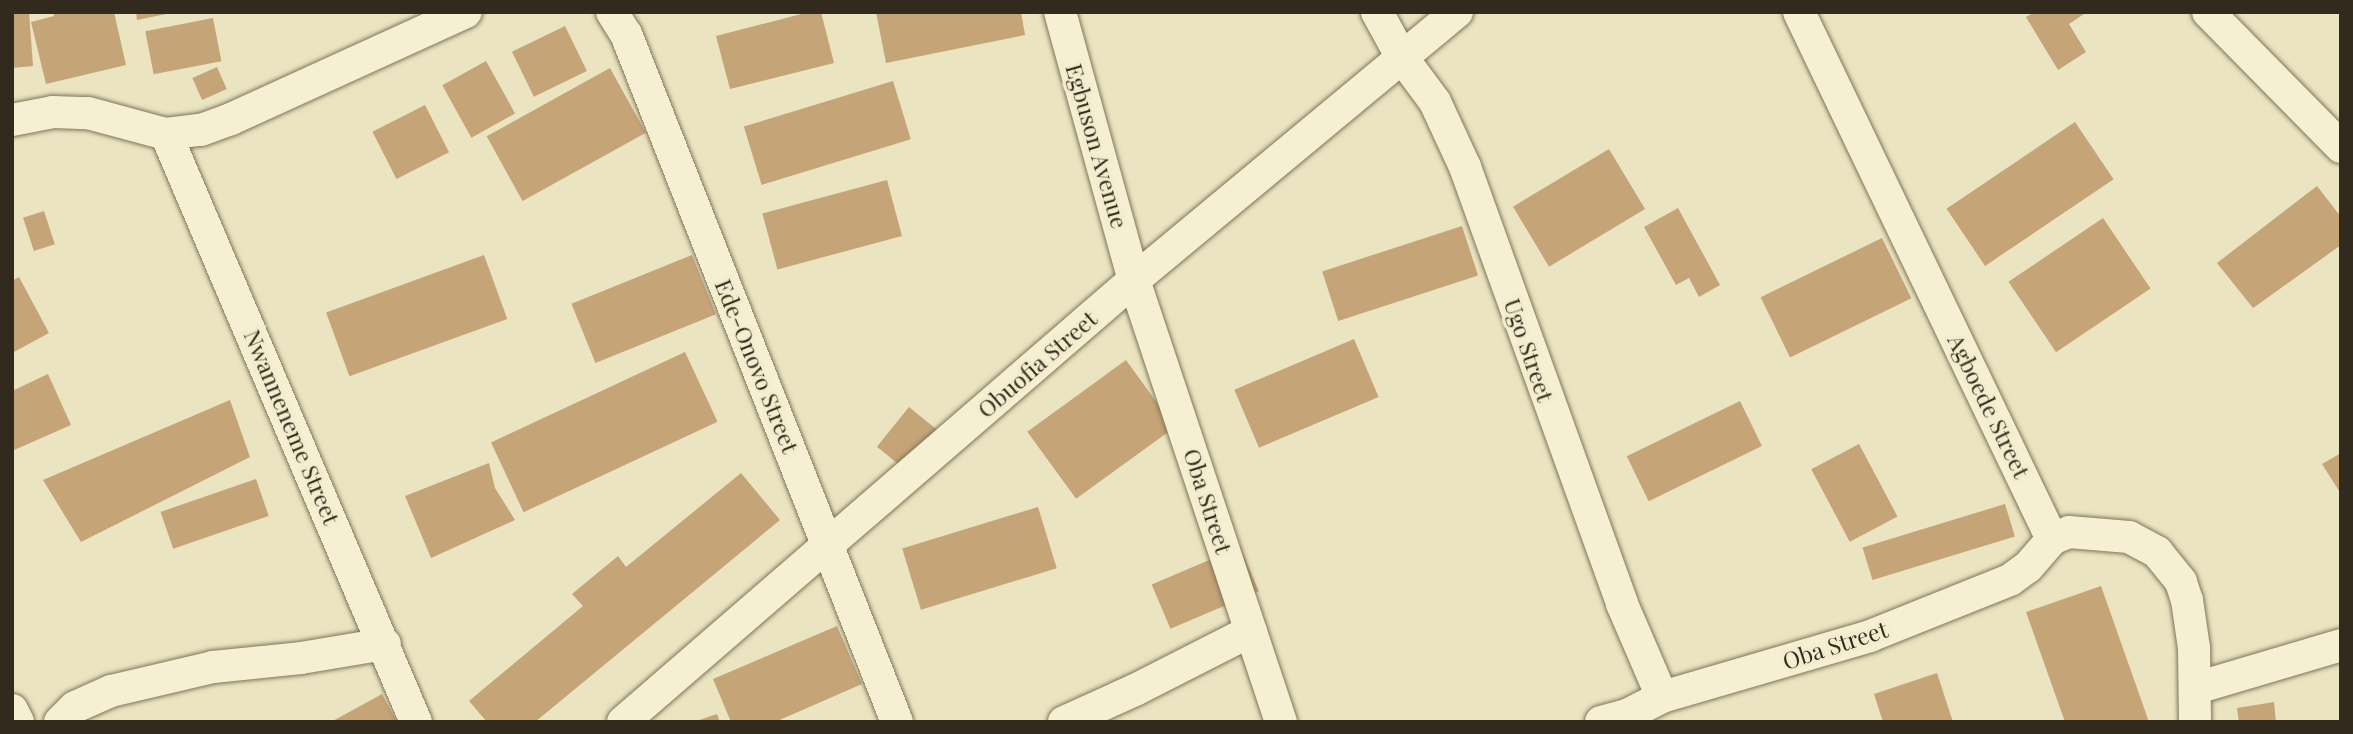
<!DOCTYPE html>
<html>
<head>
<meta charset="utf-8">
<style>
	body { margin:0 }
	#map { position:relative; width:2353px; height:734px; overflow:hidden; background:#eae4c0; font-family:"Playfair Display",serif }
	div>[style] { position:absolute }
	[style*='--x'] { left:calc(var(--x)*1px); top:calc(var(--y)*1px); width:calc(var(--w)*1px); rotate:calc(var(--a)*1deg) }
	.building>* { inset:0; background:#c5a478; transform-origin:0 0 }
	.roads { filter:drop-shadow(0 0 2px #817559) drop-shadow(0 0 2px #817559) }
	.street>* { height:32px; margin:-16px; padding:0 16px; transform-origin:16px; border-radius:16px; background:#f5f0d2 }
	span { translate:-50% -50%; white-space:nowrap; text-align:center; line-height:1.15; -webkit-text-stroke:7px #f2edce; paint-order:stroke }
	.street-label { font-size:23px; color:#322a1d }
	.frame { position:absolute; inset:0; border:14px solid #322a1d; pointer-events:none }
</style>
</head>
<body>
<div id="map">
	<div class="building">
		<div style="clip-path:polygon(12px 12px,29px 12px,33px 66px,12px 68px)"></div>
		<div style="clip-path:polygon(53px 12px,114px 12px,126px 65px,46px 84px,31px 22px,54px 16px)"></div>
		<div style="clip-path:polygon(136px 12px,171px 12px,171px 13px,137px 20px)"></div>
		<div style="clip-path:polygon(809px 12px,821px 12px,834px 63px,730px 89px,716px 36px)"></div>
		<div style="clip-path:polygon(876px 12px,1021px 12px,1025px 35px,886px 63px)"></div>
		<div style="clip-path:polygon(2035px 12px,2087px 12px,2069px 24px,2086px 52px,2058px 70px,2026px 17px)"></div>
		<div style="left:213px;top:18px;width:44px;height:69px;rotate:79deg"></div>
		<div style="left:565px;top:26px;width:50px;height:59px;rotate:64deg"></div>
		<div style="left:486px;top:61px;width:60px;height:50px;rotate:61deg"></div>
		<div style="left:217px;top:67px;width:24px;height:27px;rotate:66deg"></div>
		<div style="left:610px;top:68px;width:74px;height:141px;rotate:61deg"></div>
		<div style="left:893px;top:81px;width:61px;height:156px;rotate:73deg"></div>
		<div style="left:425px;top:105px;width:53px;height:59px;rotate:63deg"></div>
		<div style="left:2075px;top:122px;width:69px;height:155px;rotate:56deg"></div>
		<div style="left:1609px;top:149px;width:70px;height:112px;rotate:59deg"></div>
		<div style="left:887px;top:180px;width:58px;height:129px;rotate:75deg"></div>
		<div style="clip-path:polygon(2317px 186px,2341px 217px,2341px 245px,2253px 308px,2217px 263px)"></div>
		<div style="clip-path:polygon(1678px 208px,1720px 285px,1699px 297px,1689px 278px,1676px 285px,1644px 227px)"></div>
		<div style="left:44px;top:211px;width:35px;height:22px;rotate:72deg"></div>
		<div style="left:2103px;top:218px;width:85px;height:114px;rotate:56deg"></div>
		<div style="left:1462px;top:226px;width:52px;height:147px;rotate:72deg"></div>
		<div style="left:1882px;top:238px;width:67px;height:135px;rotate:64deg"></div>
		<div style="left:484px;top:255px;width:68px;height:168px;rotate:70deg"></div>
		<div style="left:692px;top:255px;width:64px;height:130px;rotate:68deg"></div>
		<div style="clip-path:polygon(19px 277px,49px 333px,12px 353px,12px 281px)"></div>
		<div style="left:1354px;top:339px;width:63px;height:130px;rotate:67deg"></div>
		<div style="left:685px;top:352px;width:77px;height:214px;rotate:65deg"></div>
		<div style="left:1126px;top:360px;width:83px;height:122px;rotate:54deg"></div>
		<div style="clip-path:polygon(48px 374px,71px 425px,12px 451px,12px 391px)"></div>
		<div style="clip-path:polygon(230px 400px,250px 457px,81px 542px,43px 480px)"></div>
		<div style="left:1740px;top:401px;width:50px;height:126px;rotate:64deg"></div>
		<div style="left:909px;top:407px;width:36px;height:51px;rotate:39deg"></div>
		<div style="left:1859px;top:444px;width:82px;height:54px;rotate:62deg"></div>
		<div style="clip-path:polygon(2341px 453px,2341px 494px,2322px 464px)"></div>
		<div style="clip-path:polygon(489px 463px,495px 488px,515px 520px,431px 558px,405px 496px)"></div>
		<div style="clip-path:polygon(741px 473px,780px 520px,535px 722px,487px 722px,469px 701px,583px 606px,572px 594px,618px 556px,626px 567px)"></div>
		<div style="left:256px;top:479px;width:39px;height:101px;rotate:71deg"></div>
		<div style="left:2005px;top:504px;width:34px;height:149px;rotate:73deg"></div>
		<div style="left:1038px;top:507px;width:64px;height:142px;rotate:73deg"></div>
		<div style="left:1240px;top:547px;width:48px;height:96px;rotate:67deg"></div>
		<div style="clip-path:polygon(2101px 586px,2149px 722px,2065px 722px,2026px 612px)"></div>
		<div style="clip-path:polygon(837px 626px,862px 684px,775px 722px,731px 722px,713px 679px)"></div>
		<div style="clip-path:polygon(1937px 673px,1953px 722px,1883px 722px,1874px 694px)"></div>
		<div style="clip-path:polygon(382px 694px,397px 722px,331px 722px)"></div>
		<div style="clip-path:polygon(2274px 702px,2276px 722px,2239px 722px,2237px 708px)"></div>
		<div style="clip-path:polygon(717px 714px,720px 722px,696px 722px,696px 721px)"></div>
	</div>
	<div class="roads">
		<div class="street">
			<div style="--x:612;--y:12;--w:26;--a:58"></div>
			<div style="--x:626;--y:34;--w:739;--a:68.5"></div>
			<div style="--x:1060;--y:12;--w:278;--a:74.6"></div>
			<div style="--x:1134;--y:280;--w:466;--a:71.6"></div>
			<div style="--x:1377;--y:12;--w:50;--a:61.4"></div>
			<div style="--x:1401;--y:56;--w:57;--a:53.5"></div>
			<div style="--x:1435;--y:102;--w:72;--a:65.2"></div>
			<div style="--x:1465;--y:167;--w:464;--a:70.2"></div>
			<div style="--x:1622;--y:604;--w:101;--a:66.7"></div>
			<div style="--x:1799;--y:12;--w:585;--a:64.36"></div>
			<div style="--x:2052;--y:539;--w:18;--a:-22"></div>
			<div style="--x:2069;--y:532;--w:60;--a:4.8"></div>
			<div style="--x:2129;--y:537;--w:32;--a:28"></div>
			<div style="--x:2157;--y:552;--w:38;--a:51"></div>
			<div style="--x:2181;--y:582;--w:19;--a:72"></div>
			<div style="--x:2187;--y:600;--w:49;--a:81.7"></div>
			<div style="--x:2194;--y:648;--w:74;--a:89.2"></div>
			<div style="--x:2208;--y:12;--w:190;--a:45.4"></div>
			<div style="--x:12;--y:120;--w:42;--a:-11"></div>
			<div style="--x:53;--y:112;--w:35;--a:2"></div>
			<div style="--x:88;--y:113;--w:81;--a:15.1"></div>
			<div style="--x:166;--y:134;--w:35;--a:-7"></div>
			<div style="--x:201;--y:130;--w:32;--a:-20"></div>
			<div style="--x:231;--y:119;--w:258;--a:-24.5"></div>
			<div style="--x:166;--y:134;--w:639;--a:66.97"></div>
			<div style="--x:2196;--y:688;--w:151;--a:-16.5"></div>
			<div style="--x:12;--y:710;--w:13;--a:63"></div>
			<div style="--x:60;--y:722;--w:21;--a:-45"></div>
			<div style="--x:75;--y:707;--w:39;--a:-24"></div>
			<div style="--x:111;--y:691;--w:105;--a:-13.2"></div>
			<div style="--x:213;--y:667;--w:88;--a:-5.8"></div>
			<div style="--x:301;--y:658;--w:85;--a:-9.5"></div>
			<div style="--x:623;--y:722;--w:676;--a:-40.86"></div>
			<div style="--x:1134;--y:280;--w:420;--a:-39.7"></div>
			<div style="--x:1064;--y:722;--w:78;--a:-24.3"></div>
			<div style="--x:1135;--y:690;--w:130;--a:-27"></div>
			<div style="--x:1601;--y:722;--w:27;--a:-15"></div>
			<div style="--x:1627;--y:715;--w:39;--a:-27"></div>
			<div style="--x:1662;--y:697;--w:217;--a:-16.3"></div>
			<div style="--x:1870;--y:636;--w:151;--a:-21.8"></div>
			<div style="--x:2010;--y:580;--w:22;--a:-36"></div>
			<div style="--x:2028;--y:567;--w:37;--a:-49"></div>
		</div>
	</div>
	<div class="street-label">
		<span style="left:1097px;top:146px;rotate:74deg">Egbuson Avenue</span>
		<span style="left:1529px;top:350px;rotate:71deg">Ugo Street</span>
		<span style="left:1037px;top:364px;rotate:-41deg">Obuofia Street</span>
		<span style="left:757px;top:366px;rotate:68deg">Ede-Onovo Street</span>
		<span style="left:1989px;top:406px;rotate:64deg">Agboede Street</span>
		<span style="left:292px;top:427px;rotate:67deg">Nwanneneme Street</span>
		<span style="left:1208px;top:501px;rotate:72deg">Oba Street</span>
		<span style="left:1835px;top:645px;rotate:-18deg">Oba Street</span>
	</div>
	<div class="frame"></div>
</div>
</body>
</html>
